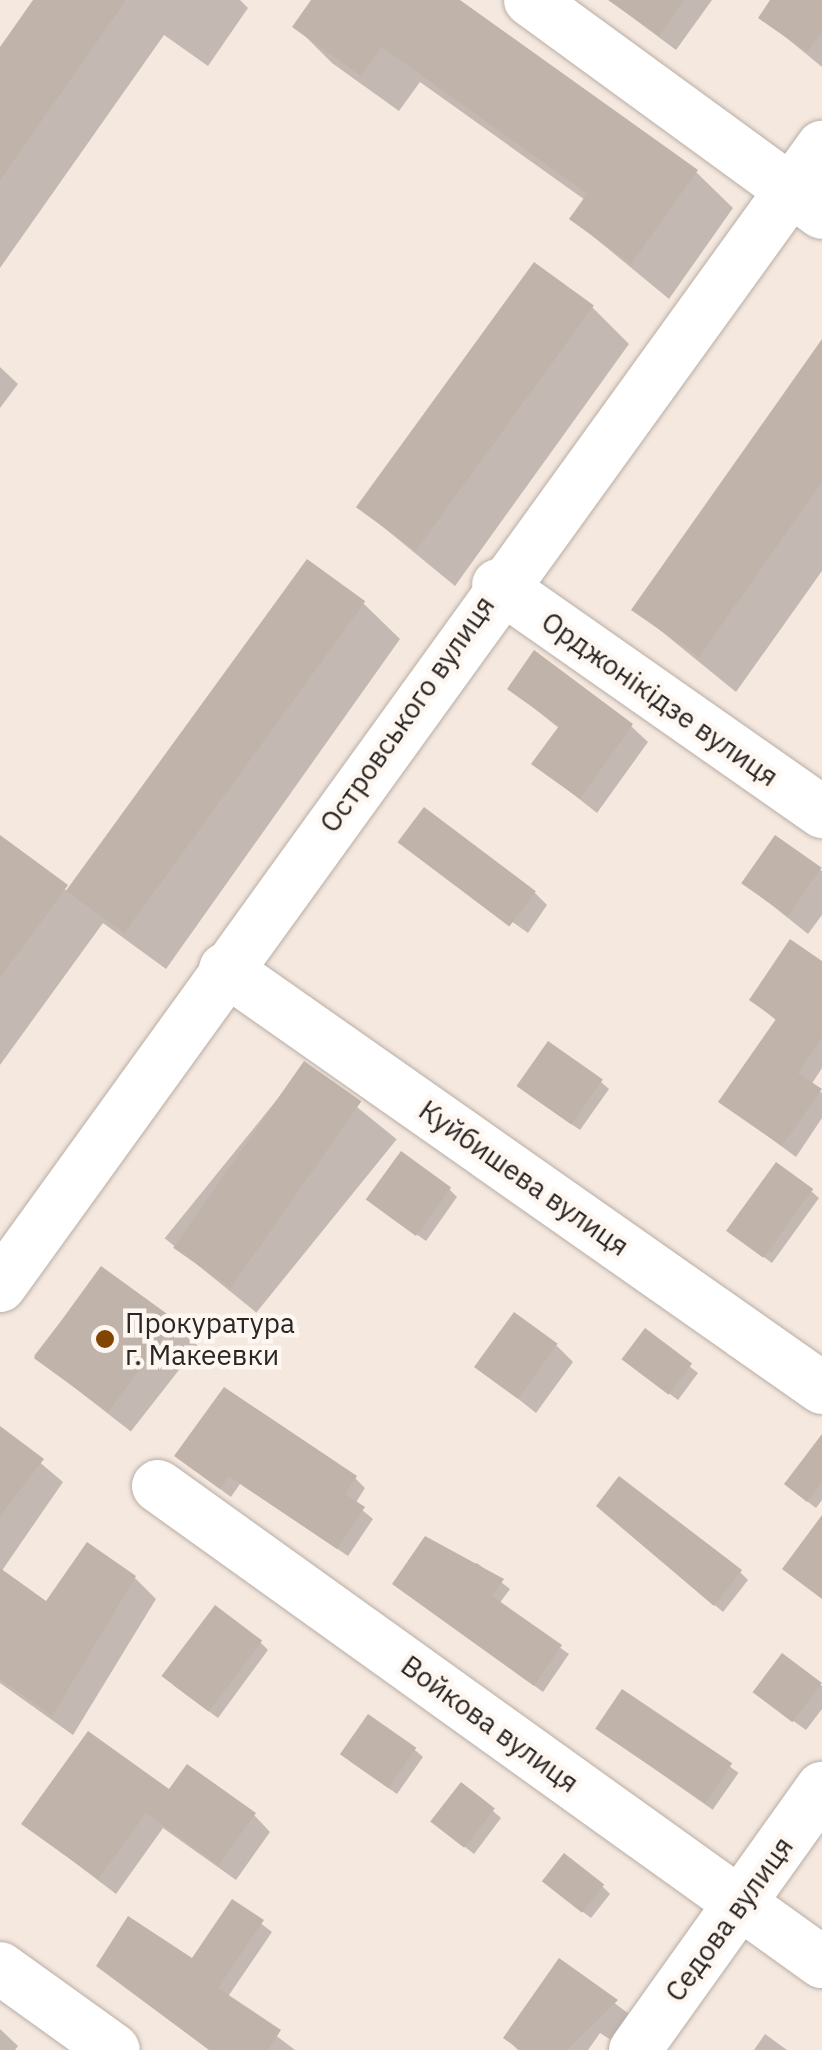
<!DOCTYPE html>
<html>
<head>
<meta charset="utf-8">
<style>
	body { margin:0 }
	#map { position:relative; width:822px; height:2050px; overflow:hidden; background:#f5e8df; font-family:"IBM Plex Sans",sans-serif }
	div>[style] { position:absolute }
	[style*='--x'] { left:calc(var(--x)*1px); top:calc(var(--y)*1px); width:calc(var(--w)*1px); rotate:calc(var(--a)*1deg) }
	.shadow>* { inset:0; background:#0003; transform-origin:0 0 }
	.building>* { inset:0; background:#bfb3aa; transform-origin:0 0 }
	.roads { filter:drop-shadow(0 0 2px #b8ada4) drop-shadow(0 0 2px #b8ada4) }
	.minor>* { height:52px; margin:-26px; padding:0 26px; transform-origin:26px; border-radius:26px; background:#fff }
	.dots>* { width:28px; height:28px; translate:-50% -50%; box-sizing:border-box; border:5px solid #fef7f1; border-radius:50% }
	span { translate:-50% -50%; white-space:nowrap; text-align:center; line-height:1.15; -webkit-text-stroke:9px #fef7f1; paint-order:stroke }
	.street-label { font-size:28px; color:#2b2623 }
	.poi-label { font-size:28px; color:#2b2623 }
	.left { translate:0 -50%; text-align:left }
</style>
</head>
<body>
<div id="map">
	<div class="shadow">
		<div style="clip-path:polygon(36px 0,240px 0,248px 8px,208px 66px,164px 35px,0 268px,0 51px)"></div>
		<div style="clip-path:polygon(314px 0,456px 0,696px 172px,733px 208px,669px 299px,572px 219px,585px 200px,420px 82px,399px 111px,332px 63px,295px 26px)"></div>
		<div style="clip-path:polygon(609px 0,712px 0,676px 50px)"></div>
		<div style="clip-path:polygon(773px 0,822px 0,822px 67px,761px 17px)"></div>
		<div style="clip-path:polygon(592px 307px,629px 344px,455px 586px,360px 508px)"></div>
		<div style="clip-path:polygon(822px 343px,822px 571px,736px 692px,634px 609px)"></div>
		<div style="clip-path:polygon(0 367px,18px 384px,0 408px)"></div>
		<div style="clip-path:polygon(363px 603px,400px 639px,166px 969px,103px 923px,0 1065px,0 861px,73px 893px)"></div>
		<div style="clip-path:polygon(510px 689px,631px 726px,648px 742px,597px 813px,535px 764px,560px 729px)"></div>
		<div style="clip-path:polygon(776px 838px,822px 871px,822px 915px,808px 934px,744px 883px)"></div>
		<div style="clip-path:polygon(402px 843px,535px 893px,547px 905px,528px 933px)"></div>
		<div style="clip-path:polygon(822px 964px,822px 1068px,811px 1085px,822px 1093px,822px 1118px,796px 1157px,721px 1102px,777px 1021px,752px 1000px)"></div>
		<div style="left:305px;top:1065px;width:118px;height:223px;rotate:39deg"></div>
		<div style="clip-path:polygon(601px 1082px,609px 1089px,580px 1130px,528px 1094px)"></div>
		<div style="clip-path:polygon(449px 1189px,457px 1197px,426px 1241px,378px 1207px)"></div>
		<div style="clip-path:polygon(811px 1191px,819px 1198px,772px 1263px,738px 1238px)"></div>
		<div style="left:101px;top:1270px;width:123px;height:109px;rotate:38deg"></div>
		<div style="clip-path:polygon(645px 1331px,698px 1373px,678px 1400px,632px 1366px)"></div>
		<div style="clip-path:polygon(557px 1346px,573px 1362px,536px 1413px,478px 1367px)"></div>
		<div style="clip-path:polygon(0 1429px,63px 1482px,1px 1572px,47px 1605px,135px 1578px,156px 1599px,73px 1735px,0 1683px)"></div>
		<div style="clip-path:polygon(822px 1460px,822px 1500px,816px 1508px,795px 1492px)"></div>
		<div style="clip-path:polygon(187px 1465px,355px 1478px,365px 1488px,355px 1504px,373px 1519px,348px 1556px,240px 1484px,231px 1497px)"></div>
		<div style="clip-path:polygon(607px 1514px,740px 1572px,748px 1580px,723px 1612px)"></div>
		<div style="clip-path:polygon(477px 1563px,510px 1589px,499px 1604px,569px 1654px,543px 1692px,403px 1591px)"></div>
		<div style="clip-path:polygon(260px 1642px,268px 1650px,218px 1718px,173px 1685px)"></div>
		<div style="clip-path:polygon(782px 1657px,822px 1686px,822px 1709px,806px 1730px,764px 1700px)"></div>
		<div style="left:623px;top:1692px;width:141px;height:45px;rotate:35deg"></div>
		<div style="clip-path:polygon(415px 1750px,423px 1757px,397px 1794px,351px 1762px)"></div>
		<div style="clip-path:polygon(169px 1793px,254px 1815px,270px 1832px,236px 1880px,163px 1828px,116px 1894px,24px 1824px)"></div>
		<div style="clip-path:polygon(493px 1811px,501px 1818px,474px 1854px,442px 1829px)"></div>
		<div style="clip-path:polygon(602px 1886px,610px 1894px,591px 1918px,553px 1889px)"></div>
		<div style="clip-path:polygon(233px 1902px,272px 1932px,227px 1998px,295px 2050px,221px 2050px,99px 1966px,192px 1961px)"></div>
		<div style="clip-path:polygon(560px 1962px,629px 2014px,611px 2040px,600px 2033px,588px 2050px,518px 2050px,506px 2038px)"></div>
		<div style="clip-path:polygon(0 2029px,18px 2046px,15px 2050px,0 2050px)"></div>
		<div style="clip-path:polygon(765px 2034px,787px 2050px,754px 2050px)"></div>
	</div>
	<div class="building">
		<div style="clip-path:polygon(33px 0,126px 0,0 180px,0 47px)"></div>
		<div style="clip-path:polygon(311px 0,460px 0,698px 170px,631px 264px,569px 219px,587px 194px,382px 47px,361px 76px,292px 27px)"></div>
		<div style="clip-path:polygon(608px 0,684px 0,659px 36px)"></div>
		<div style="clip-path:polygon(770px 0,822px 0,822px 32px,807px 52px,758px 18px)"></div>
		<div style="left:534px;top:262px;width:74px;height:303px;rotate:36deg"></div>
		<div style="clip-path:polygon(822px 339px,822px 482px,699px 657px,631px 610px)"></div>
		<div style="left:307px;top:559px;width:72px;height:410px;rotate:36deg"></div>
		<div style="clip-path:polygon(534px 650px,633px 724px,580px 799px,531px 764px,559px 726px,507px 689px)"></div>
		<div style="left:424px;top:807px;width:140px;height:44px;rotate:37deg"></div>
		<div style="clip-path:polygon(0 835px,68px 885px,0 978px)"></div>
		<div style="left:775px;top:835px;width:57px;height:59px;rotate:35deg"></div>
		<div style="clip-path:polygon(790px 939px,822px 961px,822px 1038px,798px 1073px,822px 1089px,782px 1146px,718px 1102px,776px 1019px,749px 1000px)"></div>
		<div style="left:548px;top:1041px;width:67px;height:55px;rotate:35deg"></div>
		<div style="left:304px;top:1061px;width:70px;height:228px;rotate:35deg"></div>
		<div style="left:401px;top:1151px;width:62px;height:60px;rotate:36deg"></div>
		<div style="left:776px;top:1162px;width:46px;height:85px;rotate:36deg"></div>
		<div style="left:101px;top:1266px;width:92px;height:114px;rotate:36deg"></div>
		<div style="left:514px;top:1312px;width:54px;height:68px;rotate:36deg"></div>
		<div style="left:645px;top:1328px;width:59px;height:39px;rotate:37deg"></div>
		<div style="clip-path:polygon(224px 1387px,357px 1476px,345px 1494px,365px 1507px,337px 1549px,229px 1476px,220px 1489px,174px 1456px)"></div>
		<div style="clip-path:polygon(0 1426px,44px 1459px,0 1516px)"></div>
		<div style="clip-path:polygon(822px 1434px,822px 1482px,807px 1502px,784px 1484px)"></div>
		<div style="clip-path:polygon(619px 1476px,742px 1570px,714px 1606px,596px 1506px)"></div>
		<div style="clip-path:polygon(822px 1515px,822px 1599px,782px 1569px)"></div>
		<div style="clip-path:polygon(425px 1536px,504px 1579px,492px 1596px,562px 1645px,534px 1686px,392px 1584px)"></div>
		<div style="clip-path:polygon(87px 1542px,136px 1576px,52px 1716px,0 1679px,0 1568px,46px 1601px)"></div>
		<div style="left:215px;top:1605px;width:59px;height:89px;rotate:37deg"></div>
		<div style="left:782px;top:1653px;width:50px;height:49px;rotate:37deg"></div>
		<div style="left:622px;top:1689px;width:133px;height:48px;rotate:34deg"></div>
		<div style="left:368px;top:1714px;width:59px;height:49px;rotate:35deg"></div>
		<div style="clip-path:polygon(88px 1731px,169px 1789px,187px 1764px,256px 1813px,218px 1865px,146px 1813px,98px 1879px,21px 1824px)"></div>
		<div style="left:461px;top:1782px;width:43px;height:50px;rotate:38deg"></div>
		<div style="left:564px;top:1853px;width:51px;height:36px;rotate:38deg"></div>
		<div style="clip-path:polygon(232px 1899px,264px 1920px,218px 1988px,281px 2030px,268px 2050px,209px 2050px,96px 1966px,128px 1916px,192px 1958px)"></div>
		<div style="clip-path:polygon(559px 1958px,618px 2000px,567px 2050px,520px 2050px,503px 2038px)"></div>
	</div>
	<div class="roads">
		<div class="minor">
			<div style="--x:530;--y:0;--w:361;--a:36.1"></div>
			<div style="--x:498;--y:585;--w:396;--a:35"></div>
			<div style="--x:225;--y:969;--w:729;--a:35.06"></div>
			<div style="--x:0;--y:1286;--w:1405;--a:-54.18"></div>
			<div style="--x:158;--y:1486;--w:817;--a:35.64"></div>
			<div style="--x:0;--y:1968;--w:140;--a:35.7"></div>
			<div style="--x:635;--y:2050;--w:322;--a:-54.5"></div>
		</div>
	</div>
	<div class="dots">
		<div style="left:105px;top:1339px;background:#814401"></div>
	</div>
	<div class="street-label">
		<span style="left:660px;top:699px;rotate:35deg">Орджонікідзе вулиця</span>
		<span style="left:407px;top:714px;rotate:-55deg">Островського вулиця</span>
		<span style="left:524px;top:1178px;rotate:35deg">Куйбишева вулиця</span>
		<span style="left:490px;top:1724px;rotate:36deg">Войкова вулиця</span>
		<span style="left:729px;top:1919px;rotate:-54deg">Седова вулиця</span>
	</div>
	<div class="poi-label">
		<span class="left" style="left:125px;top:1339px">Прокуратура<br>г. Макеевки</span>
	</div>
</div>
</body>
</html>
